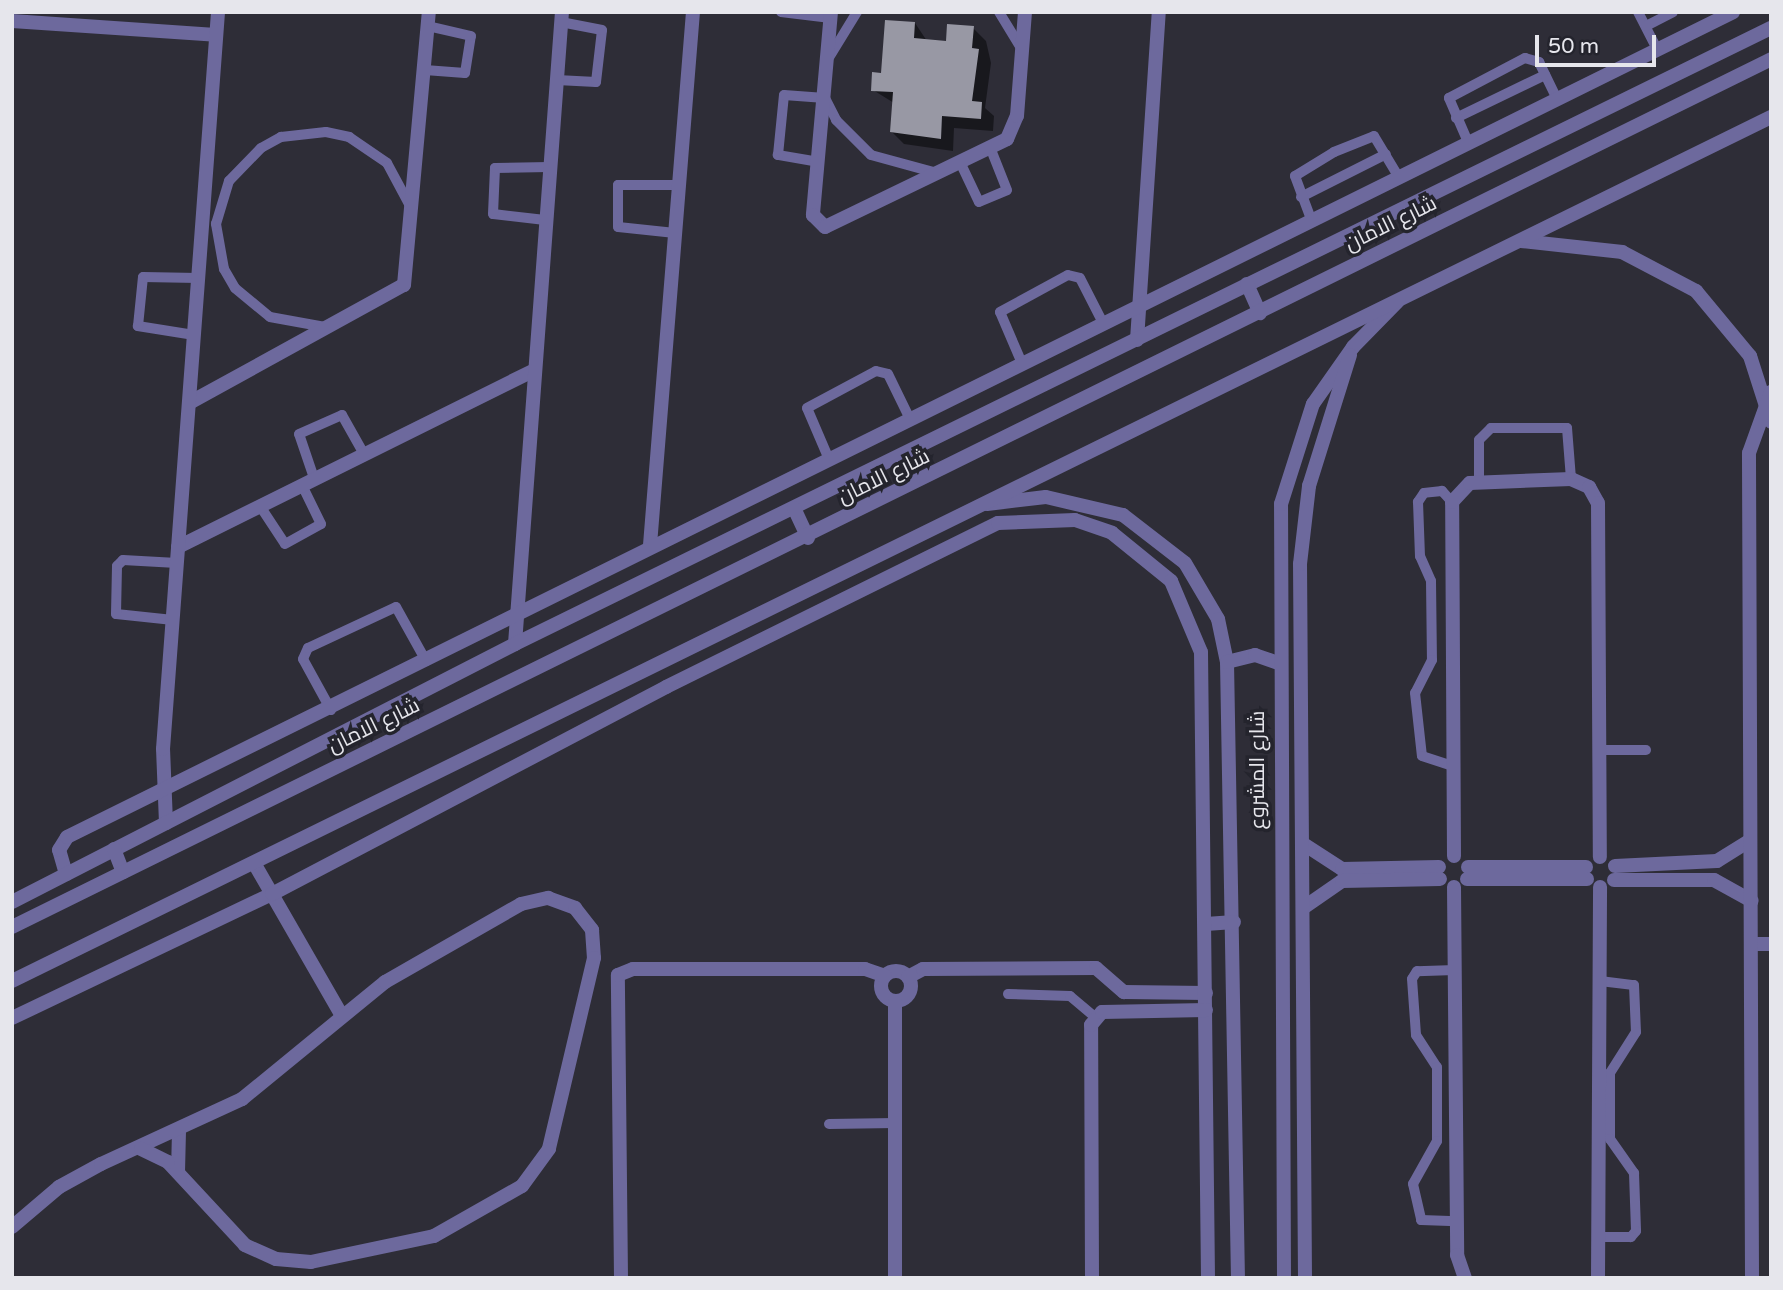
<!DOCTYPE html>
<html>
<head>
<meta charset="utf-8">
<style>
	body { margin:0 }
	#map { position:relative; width:1783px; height:1290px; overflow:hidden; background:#2e2d37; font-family:"Varela Round",Cairo,sans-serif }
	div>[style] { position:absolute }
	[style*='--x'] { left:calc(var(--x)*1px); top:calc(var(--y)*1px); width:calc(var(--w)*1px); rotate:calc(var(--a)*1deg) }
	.shadow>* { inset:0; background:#0007 }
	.building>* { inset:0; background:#9898a4 }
	.service>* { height:10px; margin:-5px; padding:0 5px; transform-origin:5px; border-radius:5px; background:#6d699d }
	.minor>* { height:14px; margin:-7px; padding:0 7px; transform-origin:7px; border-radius:7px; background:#6d699d }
	.minor>.ring { margin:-7px; padding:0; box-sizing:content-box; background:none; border:14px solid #6d699d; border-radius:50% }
	.tertiary>* { height:14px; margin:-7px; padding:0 7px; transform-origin:7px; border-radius:7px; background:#6d699d }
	span { translate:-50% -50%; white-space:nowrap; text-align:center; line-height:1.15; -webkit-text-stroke:7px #24242d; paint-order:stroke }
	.street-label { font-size:21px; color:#e6e6ec }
	.frame { position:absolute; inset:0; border:14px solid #e6e6ec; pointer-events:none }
	.scale { position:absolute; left:1535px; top:35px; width:121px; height:32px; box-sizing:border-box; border:4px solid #e6e6ec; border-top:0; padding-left:9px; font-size:21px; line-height:24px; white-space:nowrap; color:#e6e6ec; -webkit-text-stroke:5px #24242d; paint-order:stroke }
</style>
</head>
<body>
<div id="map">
	<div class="shadow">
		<div style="clip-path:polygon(915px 23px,927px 41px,948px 43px,973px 28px,986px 41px,991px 63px,985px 108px,994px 116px,993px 131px,954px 128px,953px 151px,904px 144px,892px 132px,894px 103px,873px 90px)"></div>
	</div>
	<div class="building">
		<div style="clip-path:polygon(885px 20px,915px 22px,914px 38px,946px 41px,947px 24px,974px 26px,972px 48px,979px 49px,972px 101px,982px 102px,981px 119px,942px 116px,941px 139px,890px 132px,893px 92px,871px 91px,872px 72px,881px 73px)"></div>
	</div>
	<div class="service">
		<div style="--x:781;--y:12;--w:50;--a:6.8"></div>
		<div style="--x:999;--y:12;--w:42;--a:58.6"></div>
		<div style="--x:1638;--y:12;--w:42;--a:62.8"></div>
		<div style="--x:1646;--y:26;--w:30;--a:-27"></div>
		<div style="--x:830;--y:56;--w:52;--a:-58.5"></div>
		<div style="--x:425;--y:70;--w:40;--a:4.3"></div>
		<div style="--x:465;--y:73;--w:37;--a:-81"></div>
		<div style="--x:471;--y:36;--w:44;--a:-166.9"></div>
		<div style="--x:557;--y:80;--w:39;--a:3"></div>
		<div style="--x:596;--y:82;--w:52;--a:-83.4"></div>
		<div style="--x:602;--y:30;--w:42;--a:-169"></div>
		<div style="--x:1456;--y:118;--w:99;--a:-25.8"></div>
		<div style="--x:1468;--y:142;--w:48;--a:-113.4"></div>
		<div style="--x:1449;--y:98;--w:86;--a:-27.8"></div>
		<div style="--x:1525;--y:58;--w:15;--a:16"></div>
		<div style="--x:1539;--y:62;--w:41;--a:64.1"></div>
		<div style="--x:819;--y:162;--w:42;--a:-170.3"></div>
		<div style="--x:778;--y:155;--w:60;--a:-84.3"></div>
		<div style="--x:784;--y:95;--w:41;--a:4.2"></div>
		<div style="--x:825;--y:98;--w:25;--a:63"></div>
		<div style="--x:836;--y:120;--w:49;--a:45"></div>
		<div style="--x:871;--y:155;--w:64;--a:15.3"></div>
		<div style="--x:960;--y:162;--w:44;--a:64.6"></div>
		<div style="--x:979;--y:202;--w:30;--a:-23"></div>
		<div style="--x:1007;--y:190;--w:46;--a:-111.6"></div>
		<div style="--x:1301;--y:197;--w:95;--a:-26.8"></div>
		<div style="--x:1311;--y:219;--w:46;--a:-110.4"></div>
		<div style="--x:1295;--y:176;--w:46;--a:-31.6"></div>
		<div style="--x:1334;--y:152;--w:43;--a:-21.8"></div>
		<div style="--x:1374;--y:136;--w:47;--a:59"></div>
		<div style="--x:545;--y:220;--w:52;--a:-173.4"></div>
		<div style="--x:493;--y:214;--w:46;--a:-87.5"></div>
		<div style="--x:495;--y:168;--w:54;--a:-1.1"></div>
		<div style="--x:675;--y:233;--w:57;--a:-174"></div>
		<div style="--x:618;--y:227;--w:42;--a:-90"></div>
		<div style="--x:618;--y:185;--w:61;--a:0"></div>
		<div style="--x:325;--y:327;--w:56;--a:-169.7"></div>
		<div style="--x:270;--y:317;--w:45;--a:-140.4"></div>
		<div style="--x:235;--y:288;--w:22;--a:-120"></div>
		<div style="--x:224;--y:269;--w:46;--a:-100.1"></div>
		<div style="--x:216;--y:224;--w:45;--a:-73.2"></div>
		<div style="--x:229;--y:181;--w:46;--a:-45.9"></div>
		<div style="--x:261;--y:148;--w:23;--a:-29"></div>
		<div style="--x:281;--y:137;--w:45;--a:-6.3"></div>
		<div style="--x:326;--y:132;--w:24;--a:12"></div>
		<div style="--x:349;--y:137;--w:46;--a:34.4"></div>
		<div style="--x:387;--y:163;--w:47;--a:61.8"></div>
		<div style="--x:194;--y:335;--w:57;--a:-170.9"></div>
		<div style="--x:138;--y:326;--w:49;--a:-84.2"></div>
		<div style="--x:143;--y:277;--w:55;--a:1"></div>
		<div style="--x:1021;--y:361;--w:53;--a:-113.2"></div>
		<div style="--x:1000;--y:312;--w:77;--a:-28.6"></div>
		<div style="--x:1068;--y:275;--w:12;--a:14"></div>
		<div style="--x:1080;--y:278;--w:48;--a:62.9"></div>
		<div style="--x:828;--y:457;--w:53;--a:-113.2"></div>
		<div style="--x:807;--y:408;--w:78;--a:-28.2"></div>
		<div style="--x:876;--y:371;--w:12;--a:14"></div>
		<div style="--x:888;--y:374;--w:48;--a:64"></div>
		<div style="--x:314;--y:478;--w:46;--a:-108.8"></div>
		<div style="--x:299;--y:434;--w:47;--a:-23.8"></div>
		<div style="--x:342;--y:415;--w:45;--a:60.6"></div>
		<div style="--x:1479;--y:481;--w:41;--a:-90"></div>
		<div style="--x:1479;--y:440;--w:17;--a:-45"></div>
		<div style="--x:1491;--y:428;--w:76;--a:0"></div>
		<div style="--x:1567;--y:428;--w:51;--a:85.5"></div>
		<div style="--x:1452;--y:502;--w:15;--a:-132"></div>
		<div style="--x:1442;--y:491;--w:18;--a:174"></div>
		<div style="--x:1424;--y:493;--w:11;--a:124"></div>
		<div style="--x:1418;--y:502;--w:54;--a:87.9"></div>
		<div style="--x:1420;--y:556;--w:27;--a:66"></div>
		<div style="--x:1431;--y:581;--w:79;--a:89.3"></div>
		<div style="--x:1432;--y:660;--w:37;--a:117"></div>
		<div style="--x:1415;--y:693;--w:63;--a:83.7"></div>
		<div style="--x:1422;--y:756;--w:33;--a:18"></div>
		<div style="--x:260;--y:506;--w:45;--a:56.7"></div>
		<div style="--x:285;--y:544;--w:41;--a:-29.1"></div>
		<div style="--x:321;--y:524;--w:43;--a:-116"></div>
		<div style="--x:173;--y:620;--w:57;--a:-174"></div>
		<div style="--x:116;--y:614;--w:48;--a:-88.8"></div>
		<div style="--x:117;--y:566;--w:8;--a:-45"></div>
		<div style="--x:123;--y:560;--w:54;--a:3.2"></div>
		<div style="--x:331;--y:710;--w:58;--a:-118.8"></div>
		<div style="--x:303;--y:659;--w:12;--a:-66"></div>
		<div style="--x:308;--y:648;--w:97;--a:-25"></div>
		<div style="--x:396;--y:607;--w:62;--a:60.9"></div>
		<div style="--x:1599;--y:750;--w:47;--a:0"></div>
		<div style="--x:1455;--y:970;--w:38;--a:178"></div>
		<div style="--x:1417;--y:971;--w:9;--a:122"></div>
		<div style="--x:1412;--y:979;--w:56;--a:85.9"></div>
		<div style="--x:1416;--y:1035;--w:38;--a:57"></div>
		<div style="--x:1437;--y:1067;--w:74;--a:90"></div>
		<div style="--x:1437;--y:1141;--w:49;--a:119.2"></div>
		<div style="--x:1413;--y:1184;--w:37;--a:77"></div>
		<div style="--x:1421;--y:1220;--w:36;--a:2"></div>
		<div style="--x:1600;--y:981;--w:34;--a:7"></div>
		<div style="--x:1634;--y:985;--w:47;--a:87.6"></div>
		<div style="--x:1636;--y:1032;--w:49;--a:122.4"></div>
		<div style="--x:1610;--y:1073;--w:66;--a:90"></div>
		<div style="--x:1610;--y:1139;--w:42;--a:54.8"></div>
		<div style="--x:1634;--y:1173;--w:58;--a:88"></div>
		<div style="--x:1636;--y:1231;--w:8;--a:130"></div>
		<div style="--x:1631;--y:1237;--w:30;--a:180"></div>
		<div style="--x:1008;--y:994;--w:62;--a:1.8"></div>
		<div style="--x:1070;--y:996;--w:33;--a:40"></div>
		<div style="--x:829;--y:1124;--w:66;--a:-0.9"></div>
	</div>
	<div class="minor">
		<div style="--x:831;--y:12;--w:204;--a:95.1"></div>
		<div style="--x:813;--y:215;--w:17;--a:45"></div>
		<div style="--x:825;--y:227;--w:202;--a:-25.8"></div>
		<div style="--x:1007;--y:139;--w:25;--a:-67"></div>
		<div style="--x:1017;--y:116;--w:104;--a:-85.6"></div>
		<div style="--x:12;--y:21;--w:204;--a:3.9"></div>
		<div style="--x:1521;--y:241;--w:102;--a:6.2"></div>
		<div style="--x:1622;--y:252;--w:84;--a:27.8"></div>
		<div style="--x:1696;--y:291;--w:85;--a:50.3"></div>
		<div style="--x:1750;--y:356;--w:69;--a:72.3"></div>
		<div style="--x:1137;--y:340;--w:329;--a:-86.2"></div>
		<div style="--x:189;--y:403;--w:245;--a:-28.8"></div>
		<div style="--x:404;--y:285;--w:274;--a:-84.8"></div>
		<div style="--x:987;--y:504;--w:59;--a:-6.8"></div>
		<div style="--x:1046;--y:497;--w:79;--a:13.2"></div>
		<div style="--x:1123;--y:515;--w:78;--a:37.7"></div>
		<div style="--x:1185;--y:563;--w:65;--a:59.5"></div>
		<div style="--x:1218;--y:619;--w:44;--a:78.2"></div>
		<div style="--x:1227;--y:662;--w:616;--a:88.98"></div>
		<div style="--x:650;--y:545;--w:535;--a:-85.39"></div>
		<div style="--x:178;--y:547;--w:396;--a:-26.4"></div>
		<div style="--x:515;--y:644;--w:634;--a:-85.75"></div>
		<div style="--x:1227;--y:662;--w:29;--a:-14"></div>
		<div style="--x:1255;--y:655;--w:24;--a:19"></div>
		<div style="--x:166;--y:823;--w:74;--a:-92.3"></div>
		<div style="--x:163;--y:749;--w:739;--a:-85.73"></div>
		<div style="--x:1302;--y:843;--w:48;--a:33"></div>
		<div style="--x:1342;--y:869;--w:97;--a:-1.2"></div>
		<div style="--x:1454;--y:856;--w:354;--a:-90.3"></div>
		<div style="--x:1452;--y:502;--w:26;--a:-47"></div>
		<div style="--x:1470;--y:483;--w:101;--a:-2.3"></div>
		<div style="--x:1571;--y:479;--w:20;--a:24"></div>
		<div style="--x:1589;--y:487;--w:18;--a:61"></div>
		<div style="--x:1598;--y:503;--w:354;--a:89.7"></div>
		<div style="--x:254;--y:863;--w:174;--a:60.1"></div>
		<div style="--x:1615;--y:866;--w:102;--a:-2.8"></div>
		<div style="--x:1717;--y:861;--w:39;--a:-32"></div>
		<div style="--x:1468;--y:867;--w:118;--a:0"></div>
		<div style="--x:66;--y:874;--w:25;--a:-106"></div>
		<div style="--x:59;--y:850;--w:15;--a:-58"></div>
		<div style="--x:67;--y:837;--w:1859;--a:-26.34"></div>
		<div style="--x:1467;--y:879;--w:120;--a:0"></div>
		<div style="--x:1614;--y:880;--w:100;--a:0"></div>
		<div style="--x:1714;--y:880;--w:43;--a:28.9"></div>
		<div style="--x:1454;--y:887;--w:368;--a:89.5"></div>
		<div style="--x:1457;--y:1255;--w:24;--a:71"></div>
		<div style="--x:12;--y:902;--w:565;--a:-27.15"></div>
		<div style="--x:515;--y:644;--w:1399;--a:-26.13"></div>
		<div style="--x:1303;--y:908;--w:47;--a:-34.7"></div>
		<div style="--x:1342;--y:881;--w:98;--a:-1.2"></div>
		<div style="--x:1206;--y:924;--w:28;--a:-4"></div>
		<div style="--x:1751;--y:944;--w:20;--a:0"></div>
		<div class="ring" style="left:881px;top:971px;width:16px;height:16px"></div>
		<div style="--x:908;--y:977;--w:17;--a:-28"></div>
		<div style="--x:923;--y:969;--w:173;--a:-0.3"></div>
		<div style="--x:1096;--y:968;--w:37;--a:41"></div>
		<div style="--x:1124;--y:992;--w:82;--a:0.7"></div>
		<div style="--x:895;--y:1001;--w:277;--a:90"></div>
		<div style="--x:12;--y:1018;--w:288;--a:-25.5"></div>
		<div style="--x:272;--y:894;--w:445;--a:-27.7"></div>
		<div style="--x:666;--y:687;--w:370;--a:-26.3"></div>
		<div style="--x:998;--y:523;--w:77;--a:-2.2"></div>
		<div style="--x:1075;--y:520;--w:39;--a:19"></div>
		<div style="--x:1112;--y:533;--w:76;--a:39.1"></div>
		<div style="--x:1171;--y:581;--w:77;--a:67.1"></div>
		<div style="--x:1201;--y:652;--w:626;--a:89.36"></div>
		<div style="--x:178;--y:1172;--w:40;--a:-88.6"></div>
		<div style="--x:12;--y:1227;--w:62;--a:-40.4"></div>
		<div style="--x:59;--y:1187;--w:48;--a:-28.7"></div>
		<div style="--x:101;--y:1164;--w:155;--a:-24.7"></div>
		<div style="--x:242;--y:1099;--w:185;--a:-39.3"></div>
		<div style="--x:385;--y:982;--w:157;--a:-29.8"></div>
		<div style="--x:521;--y:904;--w:28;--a:-13"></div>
		<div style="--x:548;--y:898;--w:29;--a:20"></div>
		<div style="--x:575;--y:908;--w:28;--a:52"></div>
		<div style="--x:592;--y:930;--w:28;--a:86"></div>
		<div style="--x:594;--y:958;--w:196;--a:103.3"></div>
		<div style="--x:549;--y:1149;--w:46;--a:126.1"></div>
		<div style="--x:522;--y:1186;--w:101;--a:150.4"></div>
		<div style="--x:434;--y:1236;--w:126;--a:168.1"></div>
		<div style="--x:311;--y:1262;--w:35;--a:-175"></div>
		<div style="--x:276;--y:1259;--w:34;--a:-156"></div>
		<div style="--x:245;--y:1245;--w:113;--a:-132.9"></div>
		<div style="--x:168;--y:1162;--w:30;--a:-154"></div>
		<div style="--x:621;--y:1278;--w:303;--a:-90.6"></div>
		<div style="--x:618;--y:975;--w:16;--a:-22"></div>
		<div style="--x:633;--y:969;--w:232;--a:0"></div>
		<div style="--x:865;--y:969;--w:21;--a:19"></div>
		<div style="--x:1092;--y:1278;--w:253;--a:-90.2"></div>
		<div style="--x:1091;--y:1025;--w:17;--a:-50"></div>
		<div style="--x:1102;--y:1012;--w:104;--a:-1.1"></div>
		<div style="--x:1284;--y:1278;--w:774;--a:-90.22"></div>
		<div style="--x:1281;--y:504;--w:105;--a:-72.3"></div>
		<div style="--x:1313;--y:404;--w:70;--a:-54.9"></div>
		<div style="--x:1353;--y:347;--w:64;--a:-45.6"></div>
		<div style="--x:1305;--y:1278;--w:714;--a:-90.4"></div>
		<div style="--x:1300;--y:564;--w:79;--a:-83.4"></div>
		<div style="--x:1309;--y:486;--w:137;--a:-72.6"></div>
		<div style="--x:1598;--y:1278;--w:391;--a:-89.7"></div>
		<div style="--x:1752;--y:1278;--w:825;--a:-90.21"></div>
		<div style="--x:1749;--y:453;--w:65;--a:-70.2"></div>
	</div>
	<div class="tertiary">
		<div style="--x:1247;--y:284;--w:32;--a:66"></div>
		<div style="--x:794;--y:508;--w:33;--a:65"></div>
		<div style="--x:114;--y:849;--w:25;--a:69"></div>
		<div style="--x:12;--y:927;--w:1962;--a:-26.26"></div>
		<div style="--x:12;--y:981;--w:1960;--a:-26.16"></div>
	</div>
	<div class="street-label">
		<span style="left:1391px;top:224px;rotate:-26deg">شارع الامان</span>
		<span style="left:884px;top:477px;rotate:-26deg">شارع الامان</span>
		<span style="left:374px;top:726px;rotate:-26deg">شارع الامان</span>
		<span style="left:1258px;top:770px;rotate:-90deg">شارع المشروع</span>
	</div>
	<div class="frame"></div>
	<div class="scale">50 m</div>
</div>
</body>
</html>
